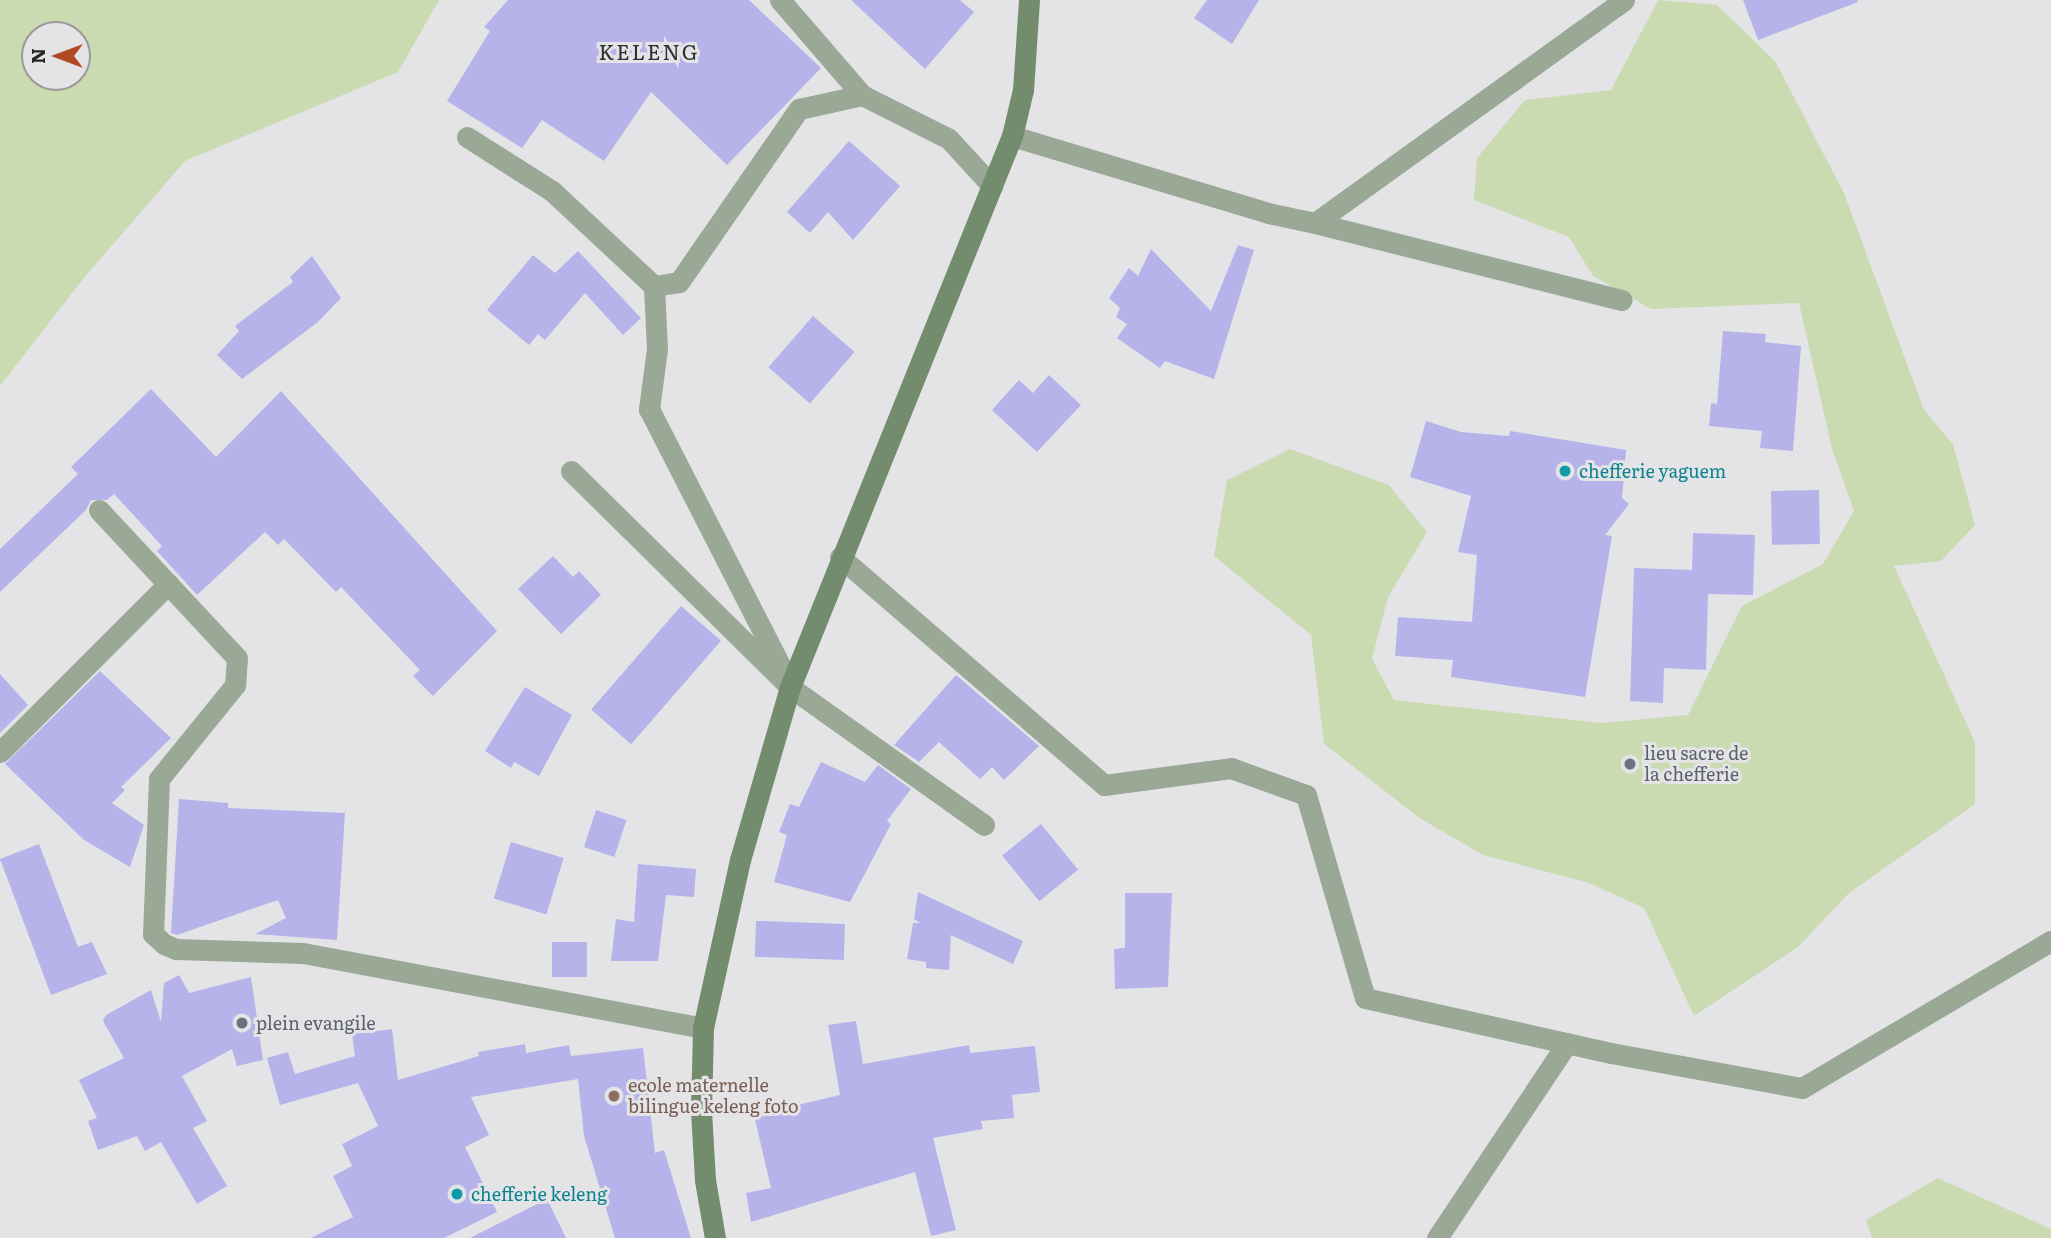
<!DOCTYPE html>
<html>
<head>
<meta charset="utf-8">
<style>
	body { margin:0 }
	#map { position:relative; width:2051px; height:1238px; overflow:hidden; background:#e4e4e7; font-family:Literata,serif }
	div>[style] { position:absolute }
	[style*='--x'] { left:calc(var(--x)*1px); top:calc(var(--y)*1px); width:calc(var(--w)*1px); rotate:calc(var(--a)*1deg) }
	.green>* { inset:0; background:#cadbb2 }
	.building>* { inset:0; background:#b6b3ea; transform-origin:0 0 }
	.street>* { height:21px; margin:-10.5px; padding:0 10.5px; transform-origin:10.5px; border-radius:10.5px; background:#99a995 }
	.secondary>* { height:21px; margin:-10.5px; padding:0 10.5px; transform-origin:10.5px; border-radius:10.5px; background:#748c6e }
	.dots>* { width:19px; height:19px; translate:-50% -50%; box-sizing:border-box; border:4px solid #e4e4e7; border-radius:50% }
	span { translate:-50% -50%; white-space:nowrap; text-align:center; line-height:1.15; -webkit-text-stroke:6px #e4e4e7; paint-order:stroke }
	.culture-label { font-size:18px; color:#0d838f }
	.left { translate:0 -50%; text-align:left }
	.worship-label { font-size:18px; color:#5b616d }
	.education-label { font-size:18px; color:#785e54 }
	.quarter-label { font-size:21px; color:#2f2f31; letter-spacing:2px }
	.north { position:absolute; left:21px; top:21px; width:70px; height:70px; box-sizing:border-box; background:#e4e4e7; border:2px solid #98989a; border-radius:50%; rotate:270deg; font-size:19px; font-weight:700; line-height:28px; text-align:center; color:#252526 }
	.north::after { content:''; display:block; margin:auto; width:24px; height:32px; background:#b04924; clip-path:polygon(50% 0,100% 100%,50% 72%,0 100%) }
</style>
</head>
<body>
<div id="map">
	<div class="green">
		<div style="clip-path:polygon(evenodd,0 0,439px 0,398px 72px,185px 161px,83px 279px,0 386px,0 0,35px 35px,77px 35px,77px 77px,35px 77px,35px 35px)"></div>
		<div style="clip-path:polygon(1658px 0,1717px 5px,1775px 61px,1844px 193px,1924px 410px,1953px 444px,1975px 525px,1941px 561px,1894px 566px,1975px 742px,1975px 804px,1848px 894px,1798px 947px,1694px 1016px,1644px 908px,1589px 883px,1483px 855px,1421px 819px,1324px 744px,1311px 635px,1214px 556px,1227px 480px,1290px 449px,1389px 485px,1427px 532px,1388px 597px,1372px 659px,1394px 700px,1602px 723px,1688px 715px,1742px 606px,1823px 564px,1854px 511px,1832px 449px,1799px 303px,1651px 309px,1593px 276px,1569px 237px,1474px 200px,1477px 158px,1525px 100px,1611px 90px)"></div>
		<div style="clip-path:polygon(1938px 1178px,2051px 1229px,2051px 1238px,1872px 1238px,1866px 1220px)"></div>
	</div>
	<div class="building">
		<div style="clip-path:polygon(508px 0,749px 0,821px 68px,727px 165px,651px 92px,604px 161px,542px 120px,522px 148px,447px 101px,490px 31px,484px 27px)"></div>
		<div style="clip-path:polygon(851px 0,960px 0,974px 12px,925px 69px)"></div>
		<div style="clip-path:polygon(1207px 0,1259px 0,1232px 44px,1194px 18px)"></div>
		<div style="clip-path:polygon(1743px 0,1857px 0,1858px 2px,1758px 40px)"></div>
		<div style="clip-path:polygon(849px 141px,900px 186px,853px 240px,828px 212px,810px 233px,787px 212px)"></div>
		<div style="clip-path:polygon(1238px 245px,1254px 250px,1214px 379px,1165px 361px,1160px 368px,1117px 338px,1127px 324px,1116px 317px,1120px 308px,1109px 298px,1129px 268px,1138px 276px,1151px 249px,1211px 311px)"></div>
		<div style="clip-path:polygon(578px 251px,641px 318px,623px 335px,585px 293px,545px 340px,538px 334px,529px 345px,487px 310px,533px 255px,555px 273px)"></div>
		<div style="clip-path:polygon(312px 256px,341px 298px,318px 322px,242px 379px,217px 355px,239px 331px,235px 326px,293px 282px,290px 277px)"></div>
		<div style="left:813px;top:316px;width:55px;height:68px;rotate:41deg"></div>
		<div style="clip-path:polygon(1723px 331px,1766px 334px,1765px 342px,1801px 346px,1793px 451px,1760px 448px,1762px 431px,1709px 426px,1711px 403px,1717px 404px)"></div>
		<div style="clip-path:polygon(1049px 375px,1081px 405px,1037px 452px,992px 410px,1019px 380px,1033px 393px)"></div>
		<div style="clip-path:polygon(151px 389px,216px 457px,281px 391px,497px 631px,433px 696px,413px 676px,420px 670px,341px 587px,336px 592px,284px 539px,278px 545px,265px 532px,197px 595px,157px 551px,162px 546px,114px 494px,107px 500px,91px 500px,86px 510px,0 592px,0 549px,78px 474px,71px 467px)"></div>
		<div style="clip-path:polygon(1426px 421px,1461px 432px,1509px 436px,1510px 431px,1626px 450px,1622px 498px,1629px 504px,1605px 535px,1612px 536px,1585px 697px,1451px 677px,1453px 660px,1395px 656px,1398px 617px,1472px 622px,1477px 555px,1458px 552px,1471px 496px,1410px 477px)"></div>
		<div style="left:1819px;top:490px;width:54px;height:48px;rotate:89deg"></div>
		<div style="clip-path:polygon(1693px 533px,1755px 535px,1753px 595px,1708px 594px,1706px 670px,1664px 668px,1663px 703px,1630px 701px,1634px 568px,1692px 570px)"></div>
		<div style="clip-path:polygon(553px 556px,573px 577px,579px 571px,601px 595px,561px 634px,518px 589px)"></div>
		<div style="left:681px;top:606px;width:53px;height:137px;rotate:41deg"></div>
		<div style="clip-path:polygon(100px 671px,171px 738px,121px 787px,125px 790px,112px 803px,144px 825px,130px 867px,84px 840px,5px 764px)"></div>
		<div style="clip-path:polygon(0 674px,28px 705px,0 733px)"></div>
		<div style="clip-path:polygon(956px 675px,1039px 746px,1004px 780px,992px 767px,980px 779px,939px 742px,919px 762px,894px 745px)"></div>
		<div style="clip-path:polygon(525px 687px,572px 715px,539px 776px,514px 762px,511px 768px,485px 751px)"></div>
		<div style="clip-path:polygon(821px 762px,865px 782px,878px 765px,911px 789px,887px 821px,891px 824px,850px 902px,774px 882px,787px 835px,779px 832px,790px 804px,799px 807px)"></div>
		<div style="clip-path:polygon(179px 799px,228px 803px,228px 808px,345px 813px,337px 940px,255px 934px,286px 918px,278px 900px,177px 935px,171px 933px)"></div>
		<div style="left:596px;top:810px;width:32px;height:39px;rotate:18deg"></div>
		<div style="left:1041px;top:824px;width:59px;height:50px;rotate:51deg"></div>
		<div style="left:511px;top:842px;width:55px;height:59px;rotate:17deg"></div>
		<div style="clip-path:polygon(39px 844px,78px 947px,92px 942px,107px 974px,51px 995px,0 859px)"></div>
		<div style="clip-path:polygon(638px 864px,696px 869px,694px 897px,666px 895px,658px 961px,611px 961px,616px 919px,634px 922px)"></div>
		<div style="clip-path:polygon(918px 892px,1023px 941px,1013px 964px,951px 935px,949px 970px,926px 968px,926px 962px,907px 959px,913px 923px,920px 923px,914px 919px)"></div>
		<div style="clip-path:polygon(1125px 893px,1172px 893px,1168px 987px,1115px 989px,1114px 949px,1125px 948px)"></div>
		<div style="left:845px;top:924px;width:36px;height:89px;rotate:92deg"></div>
		<div style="left:552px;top:942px;width:35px;height:35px"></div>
		<div style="clip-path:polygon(179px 975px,189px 993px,251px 977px,263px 1060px,237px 1066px,232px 1049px,182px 1076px,207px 1121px,193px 1128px,227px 1186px,197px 1204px,161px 1142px,145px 1151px,137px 1136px,98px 1150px,88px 1121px,97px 1118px,79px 1080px,124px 1058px,103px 1021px,106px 1015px,151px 990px,161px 1022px,164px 983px)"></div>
		<div style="clip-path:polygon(856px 1021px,863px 1064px,969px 1045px,970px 1053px,1035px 1046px,1040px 1092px,1012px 1095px,1014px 1118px,981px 1121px,983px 1129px,933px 1138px,956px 1230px,931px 1236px,915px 1172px,751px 1222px,746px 1193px,771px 1188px,754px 1115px,840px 1095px,828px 1025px)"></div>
		<div style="clip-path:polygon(392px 1029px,398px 1080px,479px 1056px,478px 1052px,525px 1044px,526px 1053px,569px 1045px,571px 1056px,643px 1048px,655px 1153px,664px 1150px,691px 1238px,615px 1238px,584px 1136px,578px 1079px,471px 1097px,489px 1135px,465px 1147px,497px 1212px,444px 1238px,311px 1238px,353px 1217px,333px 1176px,352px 1166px,342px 1144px,378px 1126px,358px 1083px,280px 1105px,267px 1058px,288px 1052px,295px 1074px,355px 1056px,352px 1034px)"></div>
		<div style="clip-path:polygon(547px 1199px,566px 1238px,470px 1238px)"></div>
	</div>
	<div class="street">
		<div style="--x:780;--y:0;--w:125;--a:49.2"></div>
		<div style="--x:862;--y:95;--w:97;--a:26.8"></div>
		<div style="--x:949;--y:139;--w:64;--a:47.5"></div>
		<div style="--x:1012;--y:136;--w:267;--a:16.7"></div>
		<div style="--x:1268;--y:213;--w:48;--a:12"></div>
		<div style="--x:1315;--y:223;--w:381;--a:-35.8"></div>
		<div style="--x:467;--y:137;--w:101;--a:32.4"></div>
		<div style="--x:552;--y:191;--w:139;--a:43"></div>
		<div style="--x:654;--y:286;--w:25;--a:-9"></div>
		<div style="--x:679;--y:282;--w:211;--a:-55.3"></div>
		<div style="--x:799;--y:109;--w:65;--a:-12.5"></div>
		<div style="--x:1315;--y:223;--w:316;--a:14.1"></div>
		<div style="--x:654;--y:286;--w:63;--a:87.3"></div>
		<div style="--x:657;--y:349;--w:61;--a:97.6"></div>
		<div style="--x:649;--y:409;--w:292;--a:62.9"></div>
		<div style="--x:571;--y:471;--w:308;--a:44.6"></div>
		<div style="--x:790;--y:687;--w:238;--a:35.4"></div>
		<div style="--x:99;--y:510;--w:202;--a:47"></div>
		<div style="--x:237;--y:658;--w:27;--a:94"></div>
		<div style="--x:235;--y:685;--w:121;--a:129"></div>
		<div style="--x:159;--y:779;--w:155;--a:92.2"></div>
		<div style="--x:153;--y:934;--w:15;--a:42"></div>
		<div style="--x:164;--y:944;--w:13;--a:23"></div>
		<div style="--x:176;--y:949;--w:127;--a:1.8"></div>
		<div style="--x:303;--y:953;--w:407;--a:10.6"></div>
		<div style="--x:840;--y:557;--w:349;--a:40.8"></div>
		<div style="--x:1104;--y:785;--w:128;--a:-7.6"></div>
		<div style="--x:1231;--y:768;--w:80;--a:19.8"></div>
		<div style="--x:1306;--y:795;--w:211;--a:73.8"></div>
		<div style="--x:1365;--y:998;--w:252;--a:12.6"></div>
		<div style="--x:1611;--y:1053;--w:194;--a:10.4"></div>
		<div style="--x:1802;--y:1088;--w:289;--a:-30.6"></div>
		<div style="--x:0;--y:752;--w:238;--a:-45"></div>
		<div style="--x:1437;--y:1238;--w:234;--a:-56.3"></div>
	</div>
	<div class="secondary">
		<div style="--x:715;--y:1238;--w:59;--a:-99.8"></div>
		<div style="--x:705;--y:1180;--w:69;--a:-93.3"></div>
		<div style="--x:701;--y:1111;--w:83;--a:-88.6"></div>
		<div style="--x:703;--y:1028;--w:172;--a:-77.6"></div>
		<div style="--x:740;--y:860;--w:180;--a:-73.9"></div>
		<div style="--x:790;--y:687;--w:594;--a:-68.06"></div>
		<div style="--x:1012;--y:136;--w:47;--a:-76.6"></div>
		<div style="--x:1023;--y:90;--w:90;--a:-86.2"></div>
	</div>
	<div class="dots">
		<div style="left:1565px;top:471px;background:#0f9aa8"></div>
		<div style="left:1630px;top:764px;background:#6b7280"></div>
		<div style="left:242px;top:1023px;background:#6b7280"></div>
		<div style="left:614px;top:1096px;background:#8d6e63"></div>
		<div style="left:457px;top:1194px;background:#0f9aa8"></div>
	</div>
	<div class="culture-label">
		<span class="left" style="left:1579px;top:471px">chefferie yaguem</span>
		<span class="left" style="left:471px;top:1194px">chefferie keleng</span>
	</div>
	<div class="worship-label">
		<span class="left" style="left:1644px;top:764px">lieu sacre de<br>la chefferie</span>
		<span class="left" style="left:256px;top:1023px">plein evangile</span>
	</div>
	<div class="education-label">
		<span class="left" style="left:628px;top:1096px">ecole maternelle<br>bilingue keleng foto</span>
	</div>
	<div class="quarter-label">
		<span style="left:649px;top:51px">KELENG</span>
	</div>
	<div class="north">N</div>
</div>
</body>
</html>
